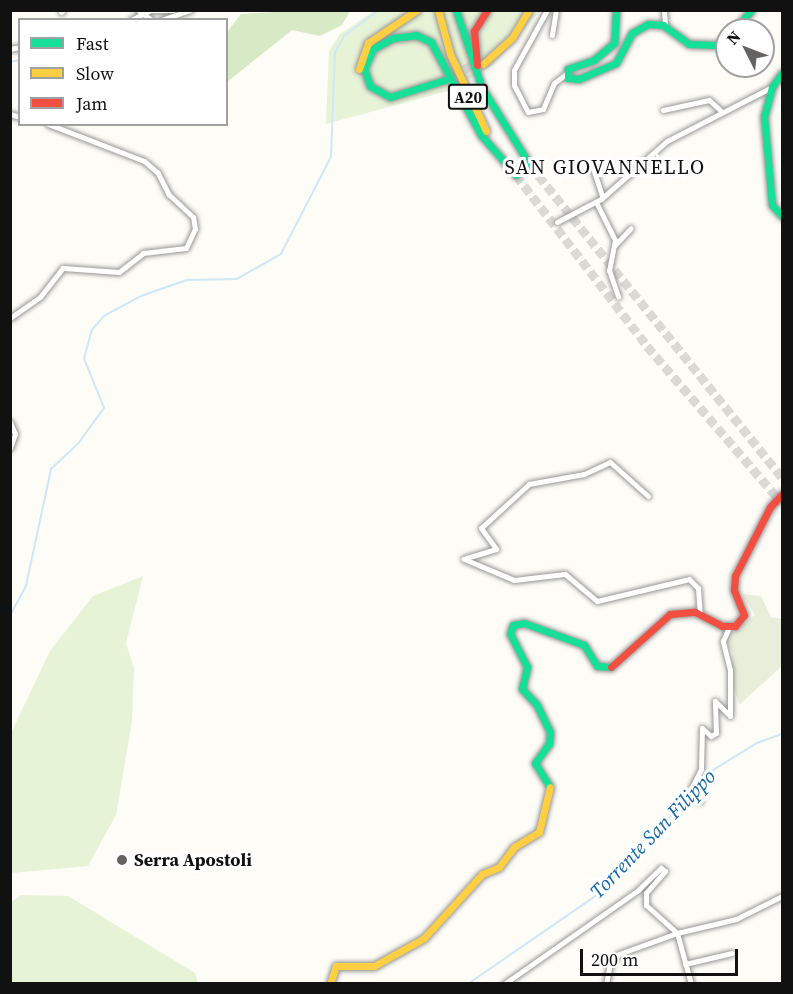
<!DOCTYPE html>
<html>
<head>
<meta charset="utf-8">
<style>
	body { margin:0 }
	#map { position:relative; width:793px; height:994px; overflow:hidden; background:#fdfcf7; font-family:"Source Serif 4",serif }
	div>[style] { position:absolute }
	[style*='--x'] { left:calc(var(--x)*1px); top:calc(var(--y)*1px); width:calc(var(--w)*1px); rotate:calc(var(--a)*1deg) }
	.green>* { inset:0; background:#e7f3d7 }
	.forest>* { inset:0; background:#d8eac5 }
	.cemetery>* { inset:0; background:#e9eedb }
	.stream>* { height:1.5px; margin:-0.75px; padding:0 0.75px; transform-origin:0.75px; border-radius:0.75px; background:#cde8f7 }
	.highway-tunnel>* { height:9px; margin-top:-4.5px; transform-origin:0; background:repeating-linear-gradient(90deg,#dad9d4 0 9px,transparent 0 13.5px) }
	.roads { filter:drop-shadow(0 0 2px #979795) drop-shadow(0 0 2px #979795) }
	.street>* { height:5px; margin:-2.5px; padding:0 2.5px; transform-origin:2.5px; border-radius:2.5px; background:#fffffe }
	.fast>* { height:7px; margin:-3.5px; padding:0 3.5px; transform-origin:3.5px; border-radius:3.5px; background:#16e098 }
	.slow>* { height:7px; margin:-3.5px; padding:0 3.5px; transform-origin:3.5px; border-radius:3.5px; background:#ffcf43 }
	.jam>* { height:7px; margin:-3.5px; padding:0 3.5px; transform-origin:3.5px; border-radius:3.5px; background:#f24e42 }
	.dots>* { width:16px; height:16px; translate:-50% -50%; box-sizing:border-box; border:3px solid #fff; border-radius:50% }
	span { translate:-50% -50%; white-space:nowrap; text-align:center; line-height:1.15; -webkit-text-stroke:6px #fff; paint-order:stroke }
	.shield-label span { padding:2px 4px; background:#fff; border:2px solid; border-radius:4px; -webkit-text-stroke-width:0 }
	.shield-label { font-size:16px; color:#111; font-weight:700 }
	.poi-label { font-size:18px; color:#111; font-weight:700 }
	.left { translate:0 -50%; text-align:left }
	.neighbourhood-label { font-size:20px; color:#111; letter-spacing:1.5px }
	.water-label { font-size:20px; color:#1768a6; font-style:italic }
	.frame { position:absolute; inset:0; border:12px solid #111; pointer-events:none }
	.legend { position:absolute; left:18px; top:18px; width:210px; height:108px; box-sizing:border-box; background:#fff; border:2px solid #a0a0a0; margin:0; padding:8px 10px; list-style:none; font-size:18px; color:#111 }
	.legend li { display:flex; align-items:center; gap:12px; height:30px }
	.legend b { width:30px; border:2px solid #a0a0a0 }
	.north { position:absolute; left:715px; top:18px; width:60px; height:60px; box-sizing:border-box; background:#fff; border:2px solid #a0a0a0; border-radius:50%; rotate:312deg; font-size:16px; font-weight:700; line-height:24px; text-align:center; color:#111 }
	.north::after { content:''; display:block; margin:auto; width:21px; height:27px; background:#646362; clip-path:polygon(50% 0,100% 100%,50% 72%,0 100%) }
	.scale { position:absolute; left:580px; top:949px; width:158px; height:27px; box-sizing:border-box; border:3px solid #111; border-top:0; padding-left:8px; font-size:18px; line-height:21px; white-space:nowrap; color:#111; -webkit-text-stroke:4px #fff; paint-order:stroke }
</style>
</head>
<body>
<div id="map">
	<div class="green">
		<div style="clip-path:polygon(374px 11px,540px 11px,493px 65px,448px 91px,326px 124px,329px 51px,340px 34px)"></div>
		<div style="clip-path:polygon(143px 576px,126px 643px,134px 668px,132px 722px,116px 815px,88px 866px,11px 873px,11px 733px,50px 651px,93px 596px)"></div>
		<div style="clip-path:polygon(21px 895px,68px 896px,195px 973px,198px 983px,11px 983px,11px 902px)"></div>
	</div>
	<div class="forest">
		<div style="clip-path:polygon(292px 11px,350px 11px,342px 25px,320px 36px,292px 30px,227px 82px,227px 32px,241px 14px)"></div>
	</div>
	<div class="cemetery">
		<div style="clip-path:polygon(742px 594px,761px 596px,771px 617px,782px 619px,782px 666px,739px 705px,731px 675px,733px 653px,725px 639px,755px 615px)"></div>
	</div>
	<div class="stream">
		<div style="--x:10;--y:62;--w:10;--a:-11"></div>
		<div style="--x:10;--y:616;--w:34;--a:-62"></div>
		<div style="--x:26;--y:586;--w:120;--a:-77.9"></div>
		<div style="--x:51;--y:469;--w:37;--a:-43"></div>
		<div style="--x:78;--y:444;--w:44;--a:-54.2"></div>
		<div style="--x:104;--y:408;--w:53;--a:-112.2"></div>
		<div style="--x:84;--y:359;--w:30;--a:-75"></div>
		<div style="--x:92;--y:330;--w:18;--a:-49"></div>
		<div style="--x:104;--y:316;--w:42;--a:-28.4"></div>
		<div style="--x:141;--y:296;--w:49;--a:-19.2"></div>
		<div style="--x:187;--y:280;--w:50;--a:-1.1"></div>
		<div style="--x:237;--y:279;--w:51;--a:-29.6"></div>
		<div style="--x:281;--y:254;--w:109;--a:-62.7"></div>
		<div style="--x:331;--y:157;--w:104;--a:-87.8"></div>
		<div style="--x:335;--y:53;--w:19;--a:-62"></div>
		<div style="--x:344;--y:36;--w:44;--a:-36.6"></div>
		<div style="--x:468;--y:984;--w:160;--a:-34.6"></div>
		<div style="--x:600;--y:893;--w:169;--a:-47.2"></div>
		<div style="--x:715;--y:769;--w:49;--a:-31.8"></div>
		<div style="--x:757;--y:743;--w:27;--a:-20"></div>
	</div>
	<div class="highway-tunnel">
		<div style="--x:453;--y:76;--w:31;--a:-31"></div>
		<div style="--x:530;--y:165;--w:401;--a:51.1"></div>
		<div style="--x:516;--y:175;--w:215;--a:52.5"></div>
		<div style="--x:647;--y:346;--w:207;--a:49.3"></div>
	</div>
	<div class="roads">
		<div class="street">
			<div style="--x:138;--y:10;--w:17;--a:36"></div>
			<div style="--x:148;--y:10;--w:25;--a:0"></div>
			<div style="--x:547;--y:10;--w:68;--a:118.8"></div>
			<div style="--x:514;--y:70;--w:15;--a:90"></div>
			<div style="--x:514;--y:85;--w:30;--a:63"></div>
			<div style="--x:528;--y:112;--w:15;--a:-11"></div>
			<div style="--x:543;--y:109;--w:28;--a:-67"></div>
			<div style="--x:554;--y:83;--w:15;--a:-37"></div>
			<div style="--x:664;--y:10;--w:16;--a:86"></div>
			<div style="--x:61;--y:12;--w:3;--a:-45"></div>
			<div style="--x:131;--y:20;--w:20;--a:-27"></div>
			<div style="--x:161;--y:20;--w:31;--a:-19"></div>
			<div style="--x:552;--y:35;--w:25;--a:-81"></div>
			<div style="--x:10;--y:49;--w:10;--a:-11"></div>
			<div style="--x:663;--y:110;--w:47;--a:-12.3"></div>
			<div style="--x:709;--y:100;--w:15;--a:42"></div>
			<div style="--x:10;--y:114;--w:10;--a:17"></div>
			<div style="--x:592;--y:165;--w:32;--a:72"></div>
			<div style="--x:596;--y:202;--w:42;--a:63.4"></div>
			<div style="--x:615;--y:240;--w:31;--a:101"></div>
			<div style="--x:609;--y:270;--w:28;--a:71"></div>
			<div style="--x:557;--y:222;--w:50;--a:-27.6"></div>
			<div style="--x:601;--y:199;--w:88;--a:-41.3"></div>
			<div style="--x:667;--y:141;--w:118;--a:-27.2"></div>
			<div style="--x:615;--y:245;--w:23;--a:-47"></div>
			<div style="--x:10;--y:318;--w:37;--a:-35"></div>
			<div style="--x:40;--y:297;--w:37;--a:-52"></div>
			<div style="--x:63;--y:268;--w:56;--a:4.1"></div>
			<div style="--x:119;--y:272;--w:31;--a:-38"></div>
			<div style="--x:143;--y:253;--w:43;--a:-6.6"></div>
			<div style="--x:186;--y:248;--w:21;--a:-65"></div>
			<div style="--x:195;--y:229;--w:12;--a:-99"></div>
			<div style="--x:193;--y:217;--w:33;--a:-137"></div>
			<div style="--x:169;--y:195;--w:25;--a:-117"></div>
			<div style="--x:158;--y:173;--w:18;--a:-139"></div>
			<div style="--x:144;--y:161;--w:103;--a:-158.9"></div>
			<div style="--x:10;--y:422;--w:13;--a:67"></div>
			<div style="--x:15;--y:434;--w:15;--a:110"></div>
			<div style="--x:648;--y:496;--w:51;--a:-138.2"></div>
			<div style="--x:610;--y:462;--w:29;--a:155"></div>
			<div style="--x:584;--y:474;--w:56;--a:169.7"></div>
			<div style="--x:529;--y:484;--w:65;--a:137.5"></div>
			<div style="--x:481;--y:528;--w:26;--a:54"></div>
			<div style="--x:496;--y:549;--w:34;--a:163"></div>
			<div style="--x:464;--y:559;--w:54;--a:22.8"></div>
			<div style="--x:514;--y:580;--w:51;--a:-6.7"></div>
			<div style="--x:565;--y:574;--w:42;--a:40.2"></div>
			<div style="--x:597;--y:601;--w:95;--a:-13.4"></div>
			<div style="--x:689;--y:579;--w:13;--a:45"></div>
			<div style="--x:698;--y:588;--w:26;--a:86"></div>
			<div style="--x:691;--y:789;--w:22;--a:-63"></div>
			<div style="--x:701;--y:769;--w:41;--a:-88.6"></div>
			<div style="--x:702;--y:728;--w:12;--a:42"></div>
			<div style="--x:711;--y:736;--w:6;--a:-31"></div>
			<div style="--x:716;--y:733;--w:32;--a:-92"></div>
			<div style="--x:715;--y:701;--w:21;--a:45"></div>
			<div style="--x:730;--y:716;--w:46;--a:-90"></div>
			<div style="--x:730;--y:670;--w:30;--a:-104"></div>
			<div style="--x:723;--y:641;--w:15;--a:-67"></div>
			<div style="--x:697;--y:796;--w:6;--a:59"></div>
			<div style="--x:677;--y:933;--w:53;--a:74.6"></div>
			<div style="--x:685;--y:964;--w:48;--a:-13.2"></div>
			<div style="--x:504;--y:984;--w:164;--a:-35"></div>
			<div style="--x:638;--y:890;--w:32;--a:-44"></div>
			<div style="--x:661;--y:868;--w:5;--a:37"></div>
			<div style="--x:665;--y:871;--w:29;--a:131"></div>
			<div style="--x:646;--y:893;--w:12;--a:90"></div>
			<div style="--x:646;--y:905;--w:42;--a:42.1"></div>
			<div style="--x:606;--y:984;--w:21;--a:-79"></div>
			<div style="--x:610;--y:963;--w:13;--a:-45"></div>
			<div style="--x:619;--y:954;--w:62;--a:-19.9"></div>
			<div style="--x:677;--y:933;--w:61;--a:-13.3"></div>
			<div style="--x:736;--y:919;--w:51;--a:-26.6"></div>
		</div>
		<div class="fast">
			<div style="--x:456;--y:10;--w:82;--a:71.6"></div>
			<div style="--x:482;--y:88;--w:91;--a:58.1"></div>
			<div style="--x:616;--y:10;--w:33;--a:93"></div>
			<div style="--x:614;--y:43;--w:26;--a:140"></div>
			<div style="--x:594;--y:60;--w:28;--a:161"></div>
			<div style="--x:568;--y:69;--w:9;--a:90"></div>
			<div style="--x:568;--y:78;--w:11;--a:5"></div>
			<div style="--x:579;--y:79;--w:40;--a:-23.4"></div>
			<div style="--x:616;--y:63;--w:34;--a:-62"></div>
			<div style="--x:632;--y:33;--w:18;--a:-29"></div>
			<div style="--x:648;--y:24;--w:15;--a:4"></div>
			<div style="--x:663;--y:25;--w:32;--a:36"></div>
			<div style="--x:689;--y:44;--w:26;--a:2"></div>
			<div style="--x:715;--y:45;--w:13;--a:-27"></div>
			<div style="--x:735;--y:30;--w:26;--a:-51"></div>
			<div style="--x:782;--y:73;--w:17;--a:126"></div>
			<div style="--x:772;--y:87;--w:30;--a:105"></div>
			<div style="--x:764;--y:116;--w:89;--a:84.9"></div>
			<div style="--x:772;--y:205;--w:15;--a:48"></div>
			<div style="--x:448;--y:79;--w:61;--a:162.8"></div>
			<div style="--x:390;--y:97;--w:23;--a:-151"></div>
			<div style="--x:370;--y:86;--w:18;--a:-109"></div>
			<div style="--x:364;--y:69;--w:22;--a:-66"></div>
			<div style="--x:373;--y:49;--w:23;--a:-29"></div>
			<div style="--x:393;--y:38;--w:23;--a:-7"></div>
			<div style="--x:416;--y:35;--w:17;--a:25"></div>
			<div style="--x:431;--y:42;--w:106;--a:61.7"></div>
			<div style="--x:481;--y:135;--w:53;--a:48.8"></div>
			<div style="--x:550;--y:787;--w:28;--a:-122"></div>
			<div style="--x:535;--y:763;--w:24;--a:-54"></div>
			<div style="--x:549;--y:744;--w:12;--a:-85"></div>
			<div style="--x:550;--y:732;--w:30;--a:-116"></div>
			<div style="--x:537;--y:705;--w:22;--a:-133"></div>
			<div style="--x:522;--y:689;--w:23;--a:-77"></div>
			<div style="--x:527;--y:667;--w:37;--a:-117"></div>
			<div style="--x:510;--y:634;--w:9;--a:-72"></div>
			<div style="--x:513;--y:625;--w:11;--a:-10"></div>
			<div style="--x:524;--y:623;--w:64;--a:20.1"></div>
			<div style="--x:584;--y:645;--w:25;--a:58"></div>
			<div style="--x:597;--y:666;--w:14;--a:4"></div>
		</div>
		<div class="slow">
			<div style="--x:438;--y:10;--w:46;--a:74.7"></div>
			<div style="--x:450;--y:54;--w:85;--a:64.9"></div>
			<div style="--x:483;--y:64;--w:39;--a:-42"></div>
			<div style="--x:512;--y:38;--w:33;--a:-59"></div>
			<div style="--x:359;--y:69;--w:28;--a:-71"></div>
			<div style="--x:368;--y:43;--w:59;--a:-34"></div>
			<div style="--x:330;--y:984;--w:19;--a:-72"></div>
			<div style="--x:336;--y:966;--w:38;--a:0"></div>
			<div style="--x:374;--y:966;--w:57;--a:-29.2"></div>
			<div style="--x:424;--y:938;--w:86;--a:-47.8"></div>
			<div style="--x:482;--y:874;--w:18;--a:-22"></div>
			<div style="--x:499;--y:867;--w:25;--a:-53"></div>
			<div style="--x:514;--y:847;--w:29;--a:-31"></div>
			<div style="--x:539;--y:832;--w:46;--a:-76.3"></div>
		</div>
		<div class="jam">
			<div style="--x:477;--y:65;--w:34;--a:-95"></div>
			<div style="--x:474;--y:31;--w:25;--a:-58"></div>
			<div style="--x:611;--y:667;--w:79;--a:-41.9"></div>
			<div style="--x:670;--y:614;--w:25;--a:-5"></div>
			<div style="--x:695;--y:612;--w:30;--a:27"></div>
			<div style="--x:722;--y:626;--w:13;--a:0"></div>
			<div style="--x:735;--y:626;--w:14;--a:-51"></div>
			<div style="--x:744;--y:615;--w:27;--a:-112"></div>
			<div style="--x:734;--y:590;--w:14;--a:-86"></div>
			<div style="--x:735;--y:576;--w:77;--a:-63.1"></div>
			<div style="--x:770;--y:507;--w:18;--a:-47"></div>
		</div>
	</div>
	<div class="dots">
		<div style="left:122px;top:860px;background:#646362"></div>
	</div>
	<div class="shield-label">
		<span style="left:468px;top:97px">A20</span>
	</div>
	<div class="poi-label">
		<span class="left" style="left:134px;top:860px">Serra Apostoli</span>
	</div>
	<div class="neighbourhood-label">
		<span style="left:605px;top:167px">SAN GIOVANNELLO</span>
	</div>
	<div class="water-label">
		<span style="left:653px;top:834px;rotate:-46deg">Torrente San Filippo</span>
	</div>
	<div class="frame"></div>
	<ul class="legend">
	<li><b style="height:8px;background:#16e098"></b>Fast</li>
	<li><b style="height:8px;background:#ffcf43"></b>Slow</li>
	<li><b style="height:8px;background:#f24e42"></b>Jam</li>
	</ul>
	<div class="north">N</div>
	<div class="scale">200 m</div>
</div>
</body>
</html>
